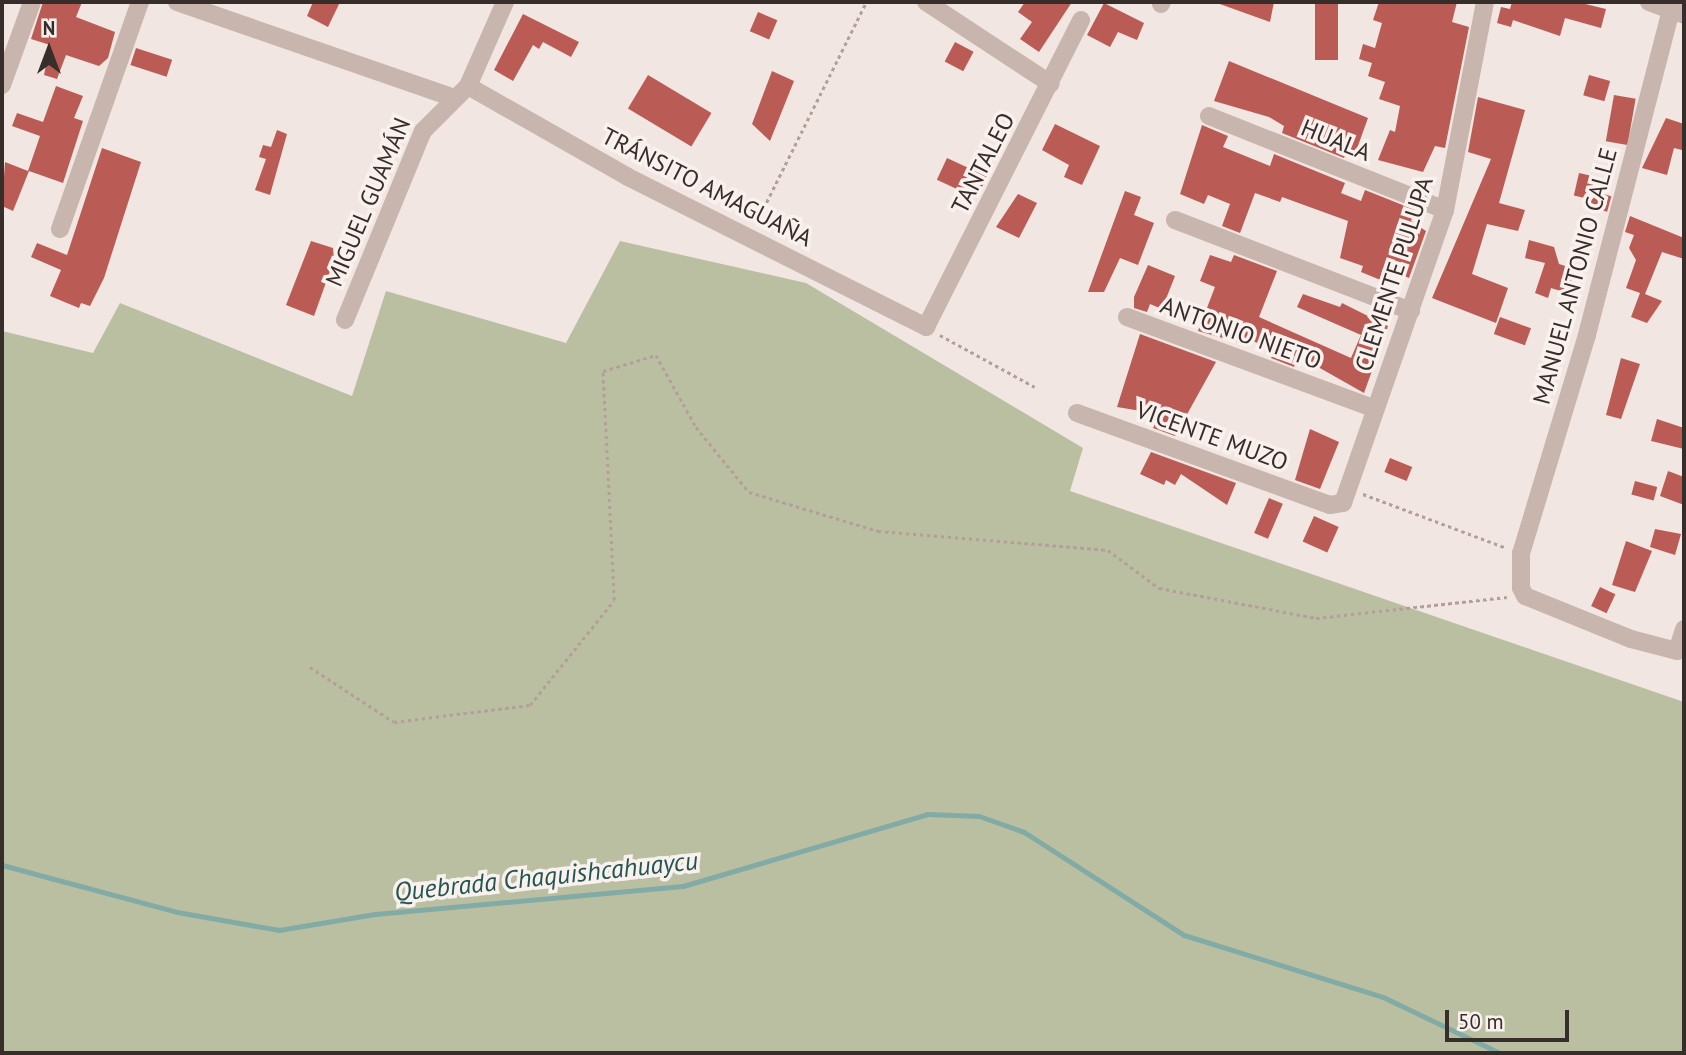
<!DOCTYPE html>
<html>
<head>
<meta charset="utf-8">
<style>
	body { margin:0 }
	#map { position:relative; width:1686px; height:1055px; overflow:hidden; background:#f1e6e1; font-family:"PT Sans",sans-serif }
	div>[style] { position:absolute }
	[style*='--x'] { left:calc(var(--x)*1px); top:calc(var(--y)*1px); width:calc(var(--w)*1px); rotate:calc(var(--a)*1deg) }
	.green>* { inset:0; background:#babfa2 }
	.stream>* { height:5px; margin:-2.5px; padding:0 2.5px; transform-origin:2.5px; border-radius:2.5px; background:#82aba6 }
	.building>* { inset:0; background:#ba5c55; transform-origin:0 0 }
	.path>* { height:2.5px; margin-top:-1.25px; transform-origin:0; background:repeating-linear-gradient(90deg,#b49f98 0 3.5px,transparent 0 7px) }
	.minor>* { height:18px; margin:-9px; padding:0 9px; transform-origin:9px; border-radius:9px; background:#c8b5ad }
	span { translate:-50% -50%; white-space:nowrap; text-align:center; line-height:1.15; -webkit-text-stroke:7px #f9f1ed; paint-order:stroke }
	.street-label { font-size:24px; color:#372d2b }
	.water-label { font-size:26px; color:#245550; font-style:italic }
	.frame { position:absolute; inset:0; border:4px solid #372d2b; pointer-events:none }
	.north { position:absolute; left:14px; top:14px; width:70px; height:70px; -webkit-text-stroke:5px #f9f1ed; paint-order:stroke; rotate:0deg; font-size:19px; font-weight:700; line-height:28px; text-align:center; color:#372d2b }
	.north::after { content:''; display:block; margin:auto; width:24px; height:32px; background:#372d2b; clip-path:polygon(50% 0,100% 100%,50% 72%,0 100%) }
	.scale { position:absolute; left:1445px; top:1010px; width:124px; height:32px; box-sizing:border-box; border:4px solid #372d2b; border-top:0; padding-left:9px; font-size:21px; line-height:24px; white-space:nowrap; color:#372d2b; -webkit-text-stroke:5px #f9f1ed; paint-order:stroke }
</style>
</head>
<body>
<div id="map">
	<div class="green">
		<div style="clip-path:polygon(620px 241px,806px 283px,1083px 448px,1070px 491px,1684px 702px,1684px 1053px,2px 1053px,2px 331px,93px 353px,120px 303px,352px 396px,386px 291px,566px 343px)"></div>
	</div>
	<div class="stream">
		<div style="--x:2;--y:865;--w:181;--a:15"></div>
		<div style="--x:177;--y:912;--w:104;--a:10"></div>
		<div style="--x:279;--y:930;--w:97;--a:-9.5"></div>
		<div style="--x:375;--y:914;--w:309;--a:-5.2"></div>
		<div style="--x:683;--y:886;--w:254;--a:-16.4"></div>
		<div style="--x:927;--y:814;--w:52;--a:2.2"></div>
		<div style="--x:979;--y:816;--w:48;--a:19.6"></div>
		<div style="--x:1024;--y:832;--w:190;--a:32.8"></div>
		<div style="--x:1184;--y:935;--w:208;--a:17.3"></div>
		<div style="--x:1383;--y:997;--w:130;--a:25.6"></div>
	</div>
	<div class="building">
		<div style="clip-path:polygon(43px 2px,82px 2px,76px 17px,115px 32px,108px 58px,99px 66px,66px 55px,57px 79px,44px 75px,50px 45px,31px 39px)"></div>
		<div style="clip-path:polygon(313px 2px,340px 2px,328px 27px,307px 16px)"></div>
		<div style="clip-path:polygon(1025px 2px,1072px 2px,1039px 52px,1020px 39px,1032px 22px,1018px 12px)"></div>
		<div style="clip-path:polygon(1274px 2px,1270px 22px,1217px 3px,1217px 2px)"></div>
		<div style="left:1315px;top:2px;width:23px;height:58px"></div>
		<div style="clip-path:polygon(1379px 2px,1457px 2px,1452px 22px,1469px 27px,1445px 148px,1435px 146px,1423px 172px,1378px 160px,1390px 130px,1395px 132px,1400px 106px,1379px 99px,1385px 82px,1368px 76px,1372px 63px,1359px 59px,1363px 44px,1375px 48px,1382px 23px,1373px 20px)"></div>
		<div style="clip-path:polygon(1512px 2px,1577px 2px,1606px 9px,1601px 28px,1565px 18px,1560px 36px,1513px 20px,1511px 27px,1497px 23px,1501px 7px,1510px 9px)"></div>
		<div style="clip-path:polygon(1104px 3px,1144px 23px,1137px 40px,1118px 32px,1110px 47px,1087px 35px)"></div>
		<div style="left:758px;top:12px;width:21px;height:21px;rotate:23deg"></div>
		<div style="clip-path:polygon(523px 14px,579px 42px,571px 57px,543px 42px,539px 49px,533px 45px,513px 81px,494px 70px)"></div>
		<div style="left:955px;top:42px;width:21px;height:22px;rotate:28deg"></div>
		<div style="left:136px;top:48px;width:38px;height:18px;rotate:18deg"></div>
		<div style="clip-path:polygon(1229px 61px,1368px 118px,1355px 154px,1347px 151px,1344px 158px,1282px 133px,1284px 126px,1269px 117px,1214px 101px)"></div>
		<div style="clip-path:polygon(772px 71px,794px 81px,770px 141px,752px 124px)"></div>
		<div style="left:648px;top:75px;width:74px;height:39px;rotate:31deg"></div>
		<div style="left:1589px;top:75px;width:22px;height:21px;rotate:16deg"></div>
		<div style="clip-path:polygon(56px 86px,83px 96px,74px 118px,83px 121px,63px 183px,29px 171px,13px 211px,2px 206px,5px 162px,28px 171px,40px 136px,12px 126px,17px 113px,43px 122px)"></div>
		<div style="left:1614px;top:95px;width:22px;height:47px;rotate:10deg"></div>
		<div style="clip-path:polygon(1478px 97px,1525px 110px,1499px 203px,1525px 210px,1518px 231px,1487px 224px,1472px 274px,1508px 288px,1496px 323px,1432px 298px,1491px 159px,1468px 152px)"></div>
		<div style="clip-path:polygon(1666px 118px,1684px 124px,1682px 150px,1674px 148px,1667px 175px,1642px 168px)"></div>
		<div style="clip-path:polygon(1055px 124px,1100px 146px,1082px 185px,1064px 177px,1069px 165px,1042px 150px)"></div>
		<div style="clip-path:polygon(1202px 125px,1228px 136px,1223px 147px,1270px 166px,1274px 154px,1345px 183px,1341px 193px,1361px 201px,1365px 190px,1415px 210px,1411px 221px,1426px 231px,1409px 278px,1388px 269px,1383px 281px,1361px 272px,1363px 266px,1340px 258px,1348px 221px,1282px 197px,1280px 202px,1255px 193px,1240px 233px,1222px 226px,1230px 204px,1208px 195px,1204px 204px,1180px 194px)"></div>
		<div style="clip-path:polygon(277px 130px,287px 134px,270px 195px,255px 190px,266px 159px,259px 157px,263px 145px,271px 147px)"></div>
		<div style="clip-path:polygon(102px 148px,141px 162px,104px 278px,90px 306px,81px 303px,79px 308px,50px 296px,61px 270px,31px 257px,37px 243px,67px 255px)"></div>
		<div style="left:947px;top:158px;width:44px;height:24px;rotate:25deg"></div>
		<div style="left:1579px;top:173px;width:17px;height:23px;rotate:13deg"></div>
		<div style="clip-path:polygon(1125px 191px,1141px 197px,1134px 215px,1154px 223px,1138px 265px,1120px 258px,1104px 292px,1088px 292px)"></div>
		<div style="left:1592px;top:191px;width:20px;height:16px;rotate:15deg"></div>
		<div style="clip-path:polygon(1018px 194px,1037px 203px,1019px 238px,996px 227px)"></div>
		<div style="clip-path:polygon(1630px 216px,1684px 238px,1684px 259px,1662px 252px,1645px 294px,1662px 301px,1647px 323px,1631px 317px,1640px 293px,1626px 288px,1636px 260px,1629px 248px,1634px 235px,1625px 232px)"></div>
		<div style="clip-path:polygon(1529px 240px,1554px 247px,1559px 264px,1575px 269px,1567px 293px,1551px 288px,1548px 298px,1535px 293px,1545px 263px,1525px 258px)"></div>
		<div style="clip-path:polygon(311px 241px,333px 248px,334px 260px,314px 316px,286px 305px)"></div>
		<div style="clip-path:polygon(1210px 255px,1231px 262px,1234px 255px,1277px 271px,1259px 317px,1351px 358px,1361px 335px,1297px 307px,1303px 294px,1340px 307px,1342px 303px,1388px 326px,1364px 393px,1311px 363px,1297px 359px,1294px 367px,1271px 358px,1275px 350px,1250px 340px,1247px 345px,1198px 331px,1215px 287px,1200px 281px)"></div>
		<div style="clip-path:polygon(1148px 265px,1175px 276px,1162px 309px,1150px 304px,1147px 312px,1134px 308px,1134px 297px)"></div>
		<div style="left:1500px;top:317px;width:33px;height:18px;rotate:20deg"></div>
		<div style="clip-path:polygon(1140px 334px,1216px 362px,1175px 436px,1153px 428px,1159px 414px,1117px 407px)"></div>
		<div style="clip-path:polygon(1621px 358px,1640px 364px,1621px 419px,1606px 415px)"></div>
		<div style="clip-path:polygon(1657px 419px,1684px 428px,1684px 449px,1651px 441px)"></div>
		<div style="clip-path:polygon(1310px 429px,1339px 442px,1320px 489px,1295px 480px)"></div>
		<div style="clip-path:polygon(1151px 452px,1236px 483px,1227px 505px,1181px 474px,1175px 485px,1166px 480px,1164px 485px,1140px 474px)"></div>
		<div style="left:1390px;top:458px;width:24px;height:15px;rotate:22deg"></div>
		<div style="clip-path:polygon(1668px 471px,1684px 477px,1684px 505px,1660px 496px)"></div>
		<div style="left:1635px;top:481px;width:23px;height:14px;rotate:15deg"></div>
		<div style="left:1269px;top:498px;width:15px;height:38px;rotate:23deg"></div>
		<div style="left:1314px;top:516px;width:27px;height:28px;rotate:24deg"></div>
		<div style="clip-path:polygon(1655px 529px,1681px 534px,1675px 555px,1650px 547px)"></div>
		<div style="clip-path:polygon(1626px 541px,1652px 551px,1635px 592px,1612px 585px)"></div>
		<div style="left:1600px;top:587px;width:17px;height:21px;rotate:25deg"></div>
	</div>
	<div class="path">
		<div style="--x:757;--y:221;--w:245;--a:-63.5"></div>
		<div style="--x:940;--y:335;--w:108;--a:28.7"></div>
		<div style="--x:1363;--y:494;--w:151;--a:20.6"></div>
		<div style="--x:310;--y:667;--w:100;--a:33.2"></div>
		<div style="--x:394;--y:722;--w:137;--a:-7.1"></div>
		<div style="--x:530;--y:705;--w:134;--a:-51.3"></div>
		<div style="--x:614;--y:600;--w:229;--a:-92.8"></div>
		<div style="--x:603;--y:371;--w:55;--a:-16.8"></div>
		<div style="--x:656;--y:355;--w:82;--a:60.9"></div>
		<div style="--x:696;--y:427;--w:84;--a:50.8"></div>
		<div style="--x:749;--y:492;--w:135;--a:16.8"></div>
		<div style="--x:878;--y:531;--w:231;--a:4.7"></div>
		<div style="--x:1108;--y:550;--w:64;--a:36.7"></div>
		<div style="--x:1159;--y:588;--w:160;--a:10.8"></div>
		<div style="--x:1316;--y:618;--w:192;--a:-6.3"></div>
	</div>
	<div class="minor">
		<div style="--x:177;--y:2;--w:293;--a:19.1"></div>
		<div style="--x:926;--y:2;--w:149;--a:33.3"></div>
		<div style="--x:1649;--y:2;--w:37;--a:20"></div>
		<div style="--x:1161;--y:4;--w:2;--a:-63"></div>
		<div style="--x:1671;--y:10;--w:336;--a:104.5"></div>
		<div style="--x:1587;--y:335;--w:228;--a:106.8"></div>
		<div style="--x:1521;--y:553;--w:35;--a:90"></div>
		<div style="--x:1521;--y:588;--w:9;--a:63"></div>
		<div style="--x:1525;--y:596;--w:114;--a:22.1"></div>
		<div style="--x:1631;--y:639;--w:48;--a:14.6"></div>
		<div style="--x:1677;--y:651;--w:23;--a:-72"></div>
		<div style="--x:2;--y:85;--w:88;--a:-70.1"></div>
		<div style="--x:468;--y:86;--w:184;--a:29.6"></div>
		<div style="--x:628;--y:177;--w:334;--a:26.7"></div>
		<div style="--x:926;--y:327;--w:344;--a:-63.2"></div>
		<div style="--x:1209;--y:116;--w:254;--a:21.7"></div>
		<div style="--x:1175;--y:220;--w:253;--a:21.1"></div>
		<div style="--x:60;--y:229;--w:241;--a:-70.6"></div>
		<div style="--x:1127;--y:317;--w:265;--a:20.3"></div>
		<div style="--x:345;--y:320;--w:204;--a:-67.6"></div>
		<div style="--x:423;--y:131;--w:64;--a:-45"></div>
		<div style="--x:468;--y:86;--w:92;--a:-66.2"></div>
		<div style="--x:1077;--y:413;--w:269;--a:20"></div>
		<div style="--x:1330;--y:505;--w:13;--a:-9"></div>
		<div style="--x:1343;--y:503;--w:310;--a:-70.8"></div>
		<div style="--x:1445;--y:210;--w:212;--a:-79.1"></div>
	</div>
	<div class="street-label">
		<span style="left:1336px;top:140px;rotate:22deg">HUALA</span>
		<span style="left:983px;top:163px;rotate:-63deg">TANTALEO</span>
		<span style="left:707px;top:187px;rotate:27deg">TRÁNSITO AMAGUAÑA</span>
		<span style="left:368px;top:202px;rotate:-67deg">MIGUEL GUAMÁN</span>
		<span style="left:1394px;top:274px;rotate:-72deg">CLEMENTE PULUPA</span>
		<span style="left:1575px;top:276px;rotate:-75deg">MANUEL ANTONIO CALLE</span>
		<span style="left:1241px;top:333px;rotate:20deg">ANTONIO NIETO</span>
		<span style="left:1212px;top:436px;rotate:20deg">VICENTE MUZO</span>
	</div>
	<div class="water-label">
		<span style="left:546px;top:876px;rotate:-6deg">Quebrada Chaquishcahuaycu</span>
	</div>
	<div class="frame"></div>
	<div class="north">N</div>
	<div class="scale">50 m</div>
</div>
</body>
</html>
